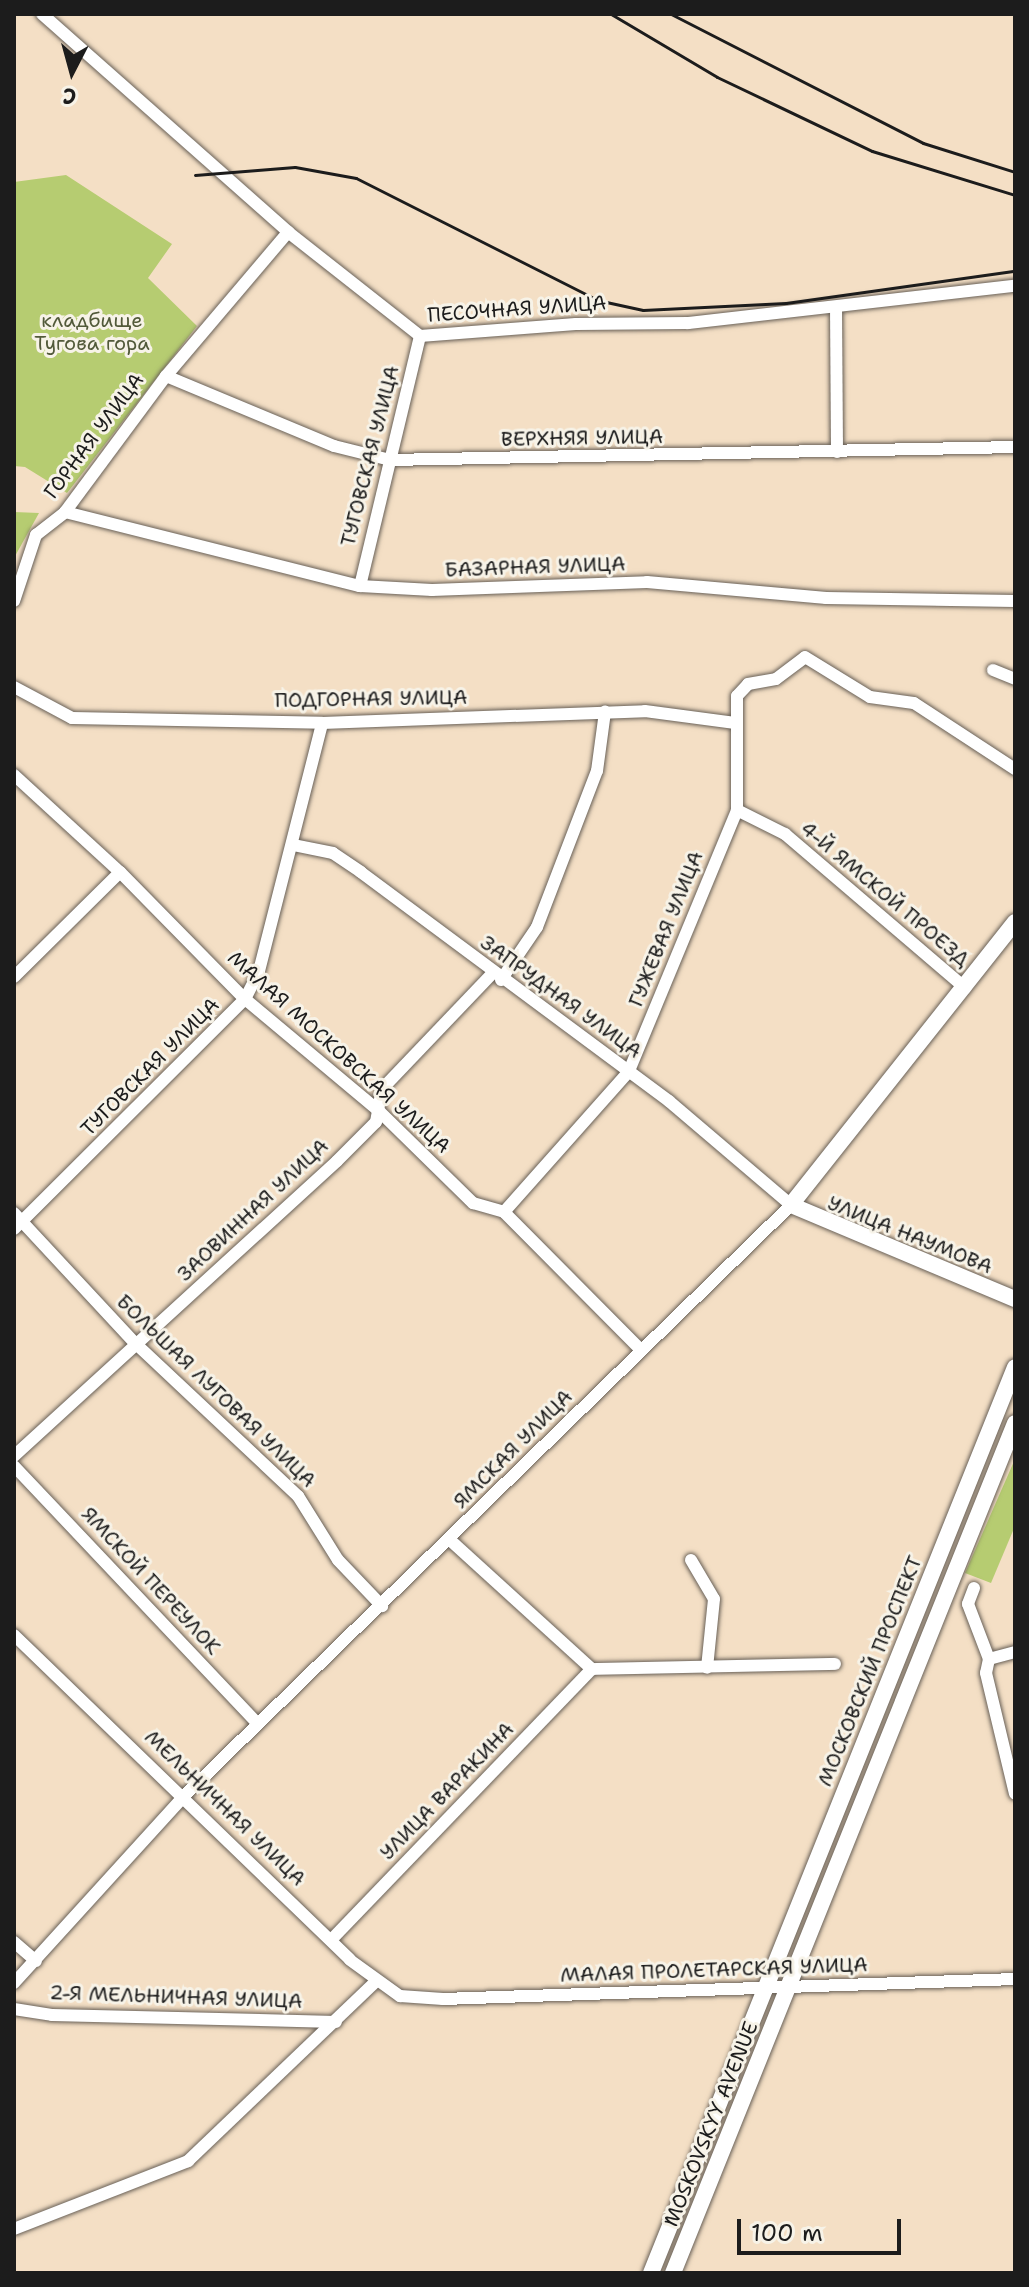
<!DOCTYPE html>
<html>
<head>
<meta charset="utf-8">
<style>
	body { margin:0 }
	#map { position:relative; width:1029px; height:2287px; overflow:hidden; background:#f4dfc5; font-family:"Shantell Sans",sans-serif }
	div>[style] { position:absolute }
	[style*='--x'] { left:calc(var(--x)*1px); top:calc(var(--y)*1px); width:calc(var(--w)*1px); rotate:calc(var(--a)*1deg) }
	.green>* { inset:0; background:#b6cc71 }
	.roads { filter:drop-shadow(0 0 2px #686057) drop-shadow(0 0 2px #686057) }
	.minor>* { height:12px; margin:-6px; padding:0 6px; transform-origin:6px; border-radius:6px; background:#fff }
	.major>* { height:16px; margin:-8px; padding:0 8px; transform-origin:8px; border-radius:8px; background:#fff }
	.rail>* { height:3px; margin:-1.5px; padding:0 1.5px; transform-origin:1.5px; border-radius:1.5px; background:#1c1c1c }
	span { translate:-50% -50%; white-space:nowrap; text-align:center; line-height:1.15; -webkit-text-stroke:6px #f7f3e8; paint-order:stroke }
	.street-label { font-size:20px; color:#1c1c1c }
	.park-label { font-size:20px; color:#525a3a }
	.frame { position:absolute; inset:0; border:16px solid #1c1c1c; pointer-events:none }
	.north { position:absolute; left:32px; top:32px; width:80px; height:80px; -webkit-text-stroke:6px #f7f3e8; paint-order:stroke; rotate:186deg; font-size:22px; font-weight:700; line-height:32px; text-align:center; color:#1c1c1c }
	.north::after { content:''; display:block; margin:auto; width:28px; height:36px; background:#1c1c1c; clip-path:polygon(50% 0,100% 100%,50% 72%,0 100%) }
	.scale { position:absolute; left:737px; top:2219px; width:164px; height:36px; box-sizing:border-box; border:4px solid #1c1c1c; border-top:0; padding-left:10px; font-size:24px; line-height:28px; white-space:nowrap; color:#1c1c1c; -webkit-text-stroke:6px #f7f3e8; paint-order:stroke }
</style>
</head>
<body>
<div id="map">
	<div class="green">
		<div style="clip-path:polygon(66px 175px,172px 244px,148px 278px,197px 326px,67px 493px,25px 467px,14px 466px,14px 182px)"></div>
		<div style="clip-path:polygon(14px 512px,39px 513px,14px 558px)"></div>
		<div style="clip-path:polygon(1015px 1459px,1015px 1526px,991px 1583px,965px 1573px)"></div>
	</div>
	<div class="roads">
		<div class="minor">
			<div style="--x:42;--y:14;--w:329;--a:41.5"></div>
			<div style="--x:288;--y:232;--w:168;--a:38.2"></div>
			<div style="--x:420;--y:336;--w:156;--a:-4.4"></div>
			<div style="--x:576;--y:324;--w:112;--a:-0.5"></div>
			<div style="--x:688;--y:323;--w:329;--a:-6.5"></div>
			<div style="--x:836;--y:307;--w:145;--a:89.6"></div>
			<div style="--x:166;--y:376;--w:182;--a:22.6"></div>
			<div style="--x:334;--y:446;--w:58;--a:14"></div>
			<div style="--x:390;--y:460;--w:625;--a:-1.19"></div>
			<div style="--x:65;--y:512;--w:304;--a:14.1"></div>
			<div style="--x:360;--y:586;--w:72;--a:3.2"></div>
			<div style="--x:432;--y:590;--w:215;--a:-2.1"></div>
			<div style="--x:647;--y:582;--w:180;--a:5.1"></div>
			<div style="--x:826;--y:598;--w:189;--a:0.9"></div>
			<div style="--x:360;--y:586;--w:257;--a:-76.5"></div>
			<div style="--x:14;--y:601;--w:70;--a:-71.6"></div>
			<div style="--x:36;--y:535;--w:37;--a:-38"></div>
			<div style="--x:65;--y:512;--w:169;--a:-53.4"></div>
			<div style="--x:166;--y:376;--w:189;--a:-49.7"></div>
			<div style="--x:993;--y:670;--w:24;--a:22"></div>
			<div style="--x:14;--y:687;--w:66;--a:28.1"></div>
			<div style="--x:72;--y:718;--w:250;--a:1.1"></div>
			<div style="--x:322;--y:723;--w:323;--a:-2.1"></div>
			<div style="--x:645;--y:711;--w:91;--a:7.6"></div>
			<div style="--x:14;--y:775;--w:144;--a:42.5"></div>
			<div style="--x:120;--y:872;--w:178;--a:45.5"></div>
			<div style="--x:245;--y:999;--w:175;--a:39.9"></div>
			<div style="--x:379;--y:1111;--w:132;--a:44.4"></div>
			<div style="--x:473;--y:1203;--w:32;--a:16"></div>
			<div style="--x:504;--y:1212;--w:193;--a:45.2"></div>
			<div style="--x:737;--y:810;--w:54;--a:26.6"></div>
			<div style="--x:785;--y:834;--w:237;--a:40.5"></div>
			<div style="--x:14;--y:977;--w:149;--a:-44.7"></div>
			<div style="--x:501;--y:980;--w:64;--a:-55.8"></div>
			<div style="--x:537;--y:927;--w:167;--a:-69"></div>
			<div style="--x:597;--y:771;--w:60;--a:-82.3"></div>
			<div style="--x:504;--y:1212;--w:188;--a:-48.4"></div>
			<div style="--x:629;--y:1071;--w:282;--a:-67.5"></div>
			<div style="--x:737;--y:810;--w:114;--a:-90"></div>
			<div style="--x:737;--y:696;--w:16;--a:-47"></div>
			<div style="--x:748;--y:684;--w:28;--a:-10"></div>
			<div style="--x:776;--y:679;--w:36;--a:-37"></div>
			<div style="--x:805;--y:657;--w:76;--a:31.6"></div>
			<div style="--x:870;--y:697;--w:44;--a:7.8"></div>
			<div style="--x:914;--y:703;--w:121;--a:33.2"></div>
			<div style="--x:14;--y:1213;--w:178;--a:47.1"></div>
			<div style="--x:135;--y:1343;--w:224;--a:43.2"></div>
			<div style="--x:298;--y:1496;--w:75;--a:58"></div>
			<div style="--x:338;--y:1560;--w:64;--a:46.3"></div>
			<div style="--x:14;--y:1229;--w:326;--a:-44.9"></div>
			<div style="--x:245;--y:999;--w:31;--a:-63"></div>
			<div style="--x:259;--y:971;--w:256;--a:-75.7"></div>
			<div style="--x:14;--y:1456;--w:437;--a:-42.4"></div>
			<div style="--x:337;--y:1161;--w:55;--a:-45"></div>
			<div style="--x:376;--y:1122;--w:34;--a:-80"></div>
			<div style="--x:382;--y:1089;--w:159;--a:-46.3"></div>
			<div style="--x:14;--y:1466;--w:355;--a:46.6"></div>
			<div style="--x:450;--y:1540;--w:192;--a:42.3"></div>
			<div style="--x:592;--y:1669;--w:243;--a:-1.2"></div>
			<div style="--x:691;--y:1560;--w:45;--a:59.5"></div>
			<div style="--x:714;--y:1599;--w:69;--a:95.8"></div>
			<div style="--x:974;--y:1588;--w:17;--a:111"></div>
			<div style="--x:968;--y:1604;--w:59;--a:69.1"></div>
			<div style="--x:989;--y:1659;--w:14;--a:102"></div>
			<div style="--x:986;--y:1673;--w:124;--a:76.5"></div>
			<div style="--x:14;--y:1635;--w:467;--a:44"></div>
			<div style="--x:350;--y:1960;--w:62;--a:35.8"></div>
			<div style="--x:400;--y:1996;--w:43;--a:4"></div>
			<div style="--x:443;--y:1999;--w:572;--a:-2"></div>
			<div style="--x:989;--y:1659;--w:27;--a:-15"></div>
			<div style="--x:331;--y:1940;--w:376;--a:-46.1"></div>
			<div style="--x:14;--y:1942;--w:29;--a:41"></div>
			<div style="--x:14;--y:1983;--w:254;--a:-47.7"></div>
			<div style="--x:185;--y:1795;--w:846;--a:-44.23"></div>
			<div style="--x:791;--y:1205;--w:160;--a:-139.6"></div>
			<div style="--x:669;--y:1101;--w:384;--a:-143.4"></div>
			<div style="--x:361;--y:872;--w:34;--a:-146"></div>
			<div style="--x:333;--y:853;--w:41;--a:-168.7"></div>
			<div style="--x:14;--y:2009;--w:38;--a:9"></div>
			<div style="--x:52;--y:2015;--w:284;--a:1.4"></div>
			<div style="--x:14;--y:2229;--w:187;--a:-21.3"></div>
			<div style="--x:188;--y:2161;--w:259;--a:-43.7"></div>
		</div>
		<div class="major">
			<div style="--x:1015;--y:922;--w:361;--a:128.4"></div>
			<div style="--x:791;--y:1205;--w:243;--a:22.8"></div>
			<div style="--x:651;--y:2273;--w:976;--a:-68.11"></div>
			<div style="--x:673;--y:2273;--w:916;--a:-68.08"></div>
		</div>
	</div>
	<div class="rail">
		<div style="--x:611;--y:14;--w:123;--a:30.7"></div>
		<div style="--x:717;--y:77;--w:172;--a:25.5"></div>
		<div style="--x:872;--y:151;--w:150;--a:17.1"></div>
		<div style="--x:671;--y:14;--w:283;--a:27.1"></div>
		<div style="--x:923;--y:143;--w:96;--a:17.5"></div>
		<div style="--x:195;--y:175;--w:100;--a:-4.6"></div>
		<div style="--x:295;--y:167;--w:62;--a:10.2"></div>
		<div style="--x:356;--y:178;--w:270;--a:26.8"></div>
		<div style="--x:597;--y:300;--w:47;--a:12.3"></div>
		<div style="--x:643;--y:310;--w:143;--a:-2.8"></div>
		<div style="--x:786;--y:303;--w:231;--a:-8"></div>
	</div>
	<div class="street-label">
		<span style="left:517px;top:309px;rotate:-4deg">ПЕСОЧНАЯ УЛИЦА</span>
		<span style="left:94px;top:436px;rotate:-53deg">ГОРНАЯ УЛИЦА</span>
		<span style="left:582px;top:438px;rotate:-1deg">ВЕРХНЯЯ УЛИЦА</span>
		<span style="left:370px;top:456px;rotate:-76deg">ТУГОВСКАЯ УЛИЦА</span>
		<span style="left:535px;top:567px;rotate:-2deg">БАЗАРНАЯ УЛИЦА</span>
		<span style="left:371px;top:699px;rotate:-1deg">ПОДГОРНАЯ УЛИЦА</span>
		<span style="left:885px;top:894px;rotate:40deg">4-Й ЯМСКОЙ ПРОЕЗД</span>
		<span style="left:666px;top:929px;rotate:-68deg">ГУЖЕВАЯ УЛИЦА</span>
		<span style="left:561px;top:997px;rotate:36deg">ЗАПРУДНАЯ УЛИЦА</span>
		<span style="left:339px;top:1052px;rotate:42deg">МАЛАЯ МОСКОВСКАЯ УЛИЦА</span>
		<span style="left:150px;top:1067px;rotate:-45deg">ТУГОВСКАЯ УЛИЦА</span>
		<span style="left:253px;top:1210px;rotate:-43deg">ЗАОВИННАЯ УЛИЦА</span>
		<span style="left:910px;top:1235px;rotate:22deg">УЛИЦА НАУМОВА</span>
		<span style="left:216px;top:1391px;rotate:44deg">БОЛЬШАЯ ЛУГОВАЯ УЛИЦА</span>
		<span style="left:513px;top:1449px;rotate:-45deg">ЯМСКАЯ УЛИЦА</span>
		<span style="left:151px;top:1581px;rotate:47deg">ЯМСКОЙ ПЕРЕУЛОК</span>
		<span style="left:870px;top:1671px;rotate:-68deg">МОСКОВСКИЙ ПРОСПЕКТ</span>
		<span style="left:447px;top:1791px;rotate:-46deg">УЛИЦА ВАРАКИНА</span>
		<span style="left:225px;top:1808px;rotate:44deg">МЕЛЬНИЧНАЯ УЛИЦА</span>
		<span style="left:714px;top:1970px;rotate:-2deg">МАЛАЯ ПРОЛЕТАРСКАЯ УЛИЦА</span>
		<span style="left:176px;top:1997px;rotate:2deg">2-Я МЕЛЬНИЧНАЯ УЛИЦА</span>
		<span style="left:711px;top:2124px;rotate:-68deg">MOSKOVSKYY AVENUE</span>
	</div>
	<div class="park-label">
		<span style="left:92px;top:332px">кладбище<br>Тугова гора</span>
	</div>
	<div class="frame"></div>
	<div class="north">С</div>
	<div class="scale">100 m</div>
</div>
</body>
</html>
